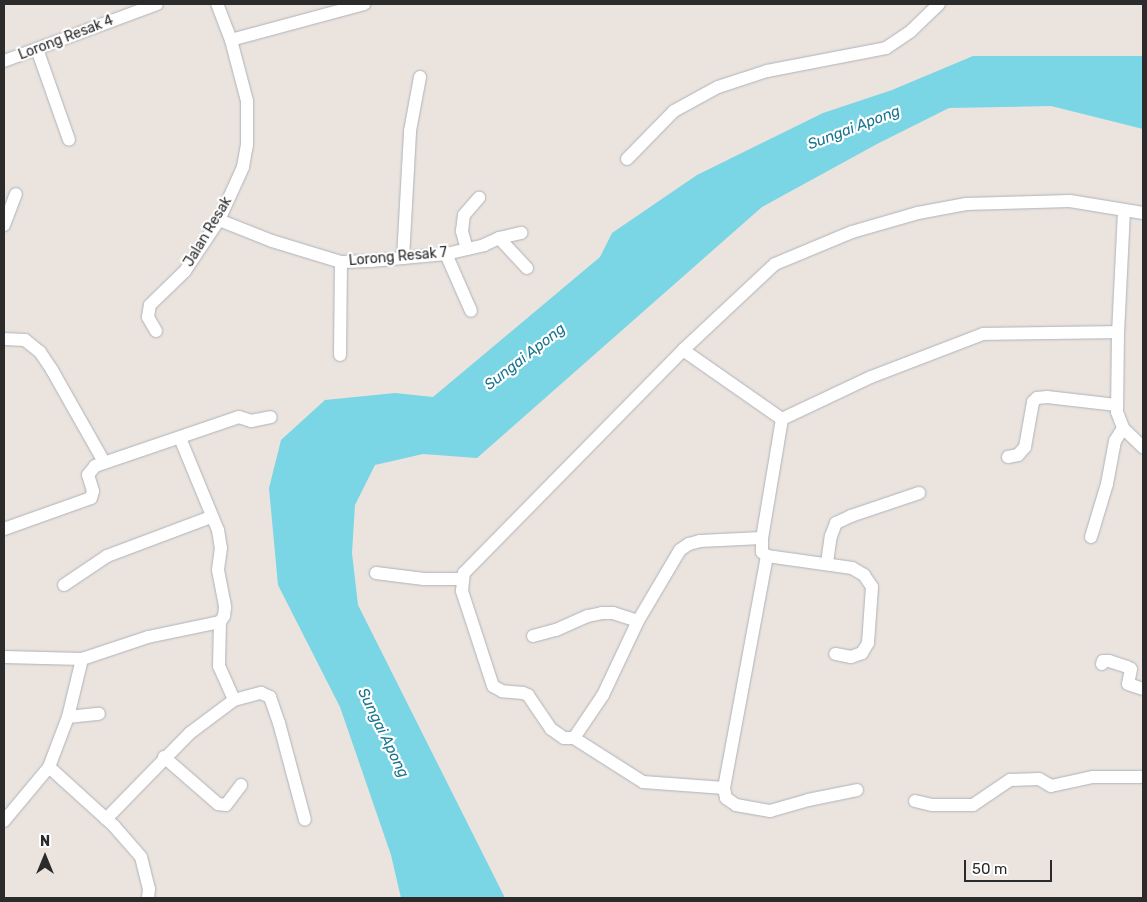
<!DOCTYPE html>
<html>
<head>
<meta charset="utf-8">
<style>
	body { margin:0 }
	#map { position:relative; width:1147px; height:902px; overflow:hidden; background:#ebe4de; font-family:Rubik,sans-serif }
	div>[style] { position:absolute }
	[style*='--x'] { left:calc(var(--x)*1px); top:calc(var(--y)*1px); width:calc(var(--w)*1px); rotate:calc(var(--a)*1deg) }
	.water>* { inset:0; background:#7ad5e4 }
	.roads { filter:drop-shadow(0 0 1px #aeb2ba) drop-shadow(0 0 1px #aeb2ba) }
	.minor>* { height:12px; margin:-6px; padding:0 6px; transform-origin:6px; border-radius:6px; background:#fff }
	span { translate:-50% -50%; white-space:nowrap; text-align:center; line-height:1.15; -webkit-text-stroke:4.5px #fff; paint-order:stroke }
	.street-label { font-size:14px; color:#2b2b2b }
	.water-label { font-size:15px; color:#197690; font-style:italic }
	.frame { position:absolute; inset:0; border:5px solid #2b2b2b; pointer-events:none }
	.north { position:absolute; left:20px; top:832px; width:50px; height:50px; -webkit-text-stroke:4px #fff; paint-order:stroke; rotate:0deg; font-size:14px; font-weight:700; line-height:20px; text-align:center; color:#2b2b2b }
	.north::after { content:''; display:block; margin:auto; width:18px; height:22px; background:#2b2b2b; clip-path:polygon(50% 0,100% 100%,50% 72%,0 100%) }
	.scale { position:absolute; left:964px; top:860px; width:88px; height:22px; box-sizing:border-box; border:2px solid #2b2b2b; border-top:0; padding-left:6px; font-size:15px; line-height:18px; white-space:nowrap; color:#2b2b2b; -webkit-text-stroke:4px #fff; paint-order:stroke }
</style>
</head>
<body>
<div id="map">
	<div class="water">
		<div style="clip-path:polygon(973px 56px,1143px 56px,1143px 129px,1051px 106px,949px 108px,877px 144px,762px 207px,477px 458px,423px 454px,375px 465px,355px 505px,352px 553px,358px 605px,505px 898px,401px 898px,391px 855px,340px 707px,278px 585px,269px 488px,281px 440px,325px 400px,395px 393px,433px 397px,600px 257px,612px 233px,697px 175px,823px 113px,892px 90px)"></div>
	</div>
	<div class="roads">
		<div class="minor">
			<div style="--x:231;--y:40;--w:138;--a:-15.1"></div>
			<div style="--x:37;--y:49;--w:96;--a:70.6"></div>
			<div style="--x:4;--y:61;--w:163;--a:-20.4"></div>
			<div style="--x:627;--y:159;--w:67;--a:-45.6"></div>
			<div style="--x:674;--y:111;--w:50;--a:-28.6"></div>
			<div style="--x:718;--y:87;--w:52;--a:-18.1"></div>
			<div style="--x:767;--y:71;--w:121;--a:-10.9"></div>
			<div style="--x:886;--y:48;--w:30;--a:-34"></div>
			<div style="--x:911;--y:31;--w:39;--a:-44"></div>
			<div style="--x:1124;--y:211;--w:121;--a:92.8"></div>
			<div style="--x:1118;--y:332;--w:80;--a:90.7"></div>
			<div style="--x:1117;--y:412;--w:17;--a:69"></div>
			<div style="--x:1123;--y:428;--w:28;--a:44"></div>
			<div style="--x:219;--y:220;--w:57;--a:21.6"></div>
			<div style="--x:272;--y:241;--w:72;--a:16.9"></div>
			<div style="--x:341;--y:262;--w:30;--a:-2"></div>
			<div style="--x:371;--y:261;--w:75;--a:-5.3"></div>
			<div style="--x:446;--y:254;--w:39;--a:-13"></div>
			<div style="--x:484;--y:245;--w:17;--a:-25"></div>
			<div style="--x:499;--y:238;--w:23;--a:-13"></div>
			<div style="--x:4;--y:225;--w:33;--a:-69"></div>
			<div style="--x:499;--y:238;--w:41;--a:47"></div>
			<div style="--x:467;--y:249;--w:19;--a:-106"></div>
			<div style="--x:462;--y:231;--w:16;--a:-83"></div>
			<div style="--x:464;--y:215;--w:23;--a:-49"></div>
			<div style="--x:446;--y:254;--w:62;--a:66.3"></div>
			<div style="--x:403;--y:258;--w:127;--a:-86.8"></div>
			<div style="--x:410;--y:131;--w:55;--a:-79.5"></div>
			<div style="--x:156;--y:331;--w:16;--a:-120"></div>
			<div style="--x:148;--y:317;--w:12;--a:-81"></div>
			<div style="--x:150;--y:305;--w:49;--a:-44.2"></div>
			<div style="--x:185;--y:271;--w:61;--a:-56.3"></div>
			<div style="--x:219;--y:220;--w:58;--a:-65.6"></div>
			<div style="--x:243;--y:167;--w:22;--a:-80"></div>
			<div style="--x:247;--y:145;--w:44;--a:-90"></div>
			<div style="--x:247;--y:101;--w:63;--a:-104.7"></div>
			<div style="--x:231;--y:40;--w:39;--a:-111"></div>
			<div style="--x:4;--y:339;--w:21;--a:3"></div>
			<div style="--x:25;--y:340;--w:19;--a:39"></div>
			<div style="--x:40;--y:352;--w:22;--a:56"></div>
			<div style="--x:52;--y:370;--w:106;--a:60.5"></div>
			<div style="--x:683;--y:350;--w:121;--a:34.9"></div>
			<div style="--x:340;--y:355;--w:93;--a:-89.4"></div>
			<div style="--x:782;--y:419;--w:98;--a:-25.3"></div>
			<div style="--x:871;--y:377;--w:120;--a:-21"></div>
			<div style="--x:983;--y:334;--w:135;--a:-0.8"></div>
			<div style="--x:782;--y:419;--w:121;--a:99.5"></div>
			<div style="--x:762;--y:538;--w:14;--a:90"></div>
			<div style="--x:762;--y:552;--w:6;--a:39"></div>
			<div style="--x:767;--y:556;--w:86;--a:8"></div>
			<div style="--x:852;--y:568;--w:14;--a:30"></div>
			<div style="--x:864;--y:575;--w:14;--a:56"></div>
			<div style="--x:872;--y:587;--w:56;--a:94.1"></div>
			<div style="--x:868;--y:643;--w:12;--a:121"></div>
			<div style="--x:862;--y:653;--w:12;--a:160"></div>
			<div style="--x:851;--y:657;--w:16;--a:-169"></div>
			<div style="--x:180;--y:438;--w:100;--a:67.6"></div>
			<div style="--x:218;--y:530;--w:18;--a:81"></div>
			<div style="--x:221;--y:548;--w:22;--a:98"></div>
			<div style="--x:218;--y:570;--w:38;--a:79"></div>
			<div style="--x:225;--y:607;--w:9;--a:96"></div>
			<div style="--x:224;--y:616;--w:7;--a:124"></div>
			<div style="--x:220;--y:622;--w:44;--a:91.3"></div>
			<div style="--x:219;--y:666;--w:37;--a:66"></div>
			<div style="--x:1008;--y:457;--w:10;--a:-11"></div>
			<div style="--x:1018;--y:455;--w:11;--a:-49"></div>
			<div style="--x:1025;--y:447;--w:46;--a:-79.9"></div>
			<div style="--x:1033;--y:402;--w:6;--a:-45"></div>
			<div style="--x:1037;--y:398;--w:10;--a:-6"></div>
			<div style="--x:1047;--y:397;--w:70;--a:6.5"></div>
			<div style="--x:4;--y:529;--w:92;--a:-19.6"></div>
			<div style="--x:91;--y:498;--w:7;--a:-74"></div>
			<div style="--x:93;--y:491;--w:17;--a:-107"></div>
			<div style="--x:88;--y:475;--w:11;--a:-52"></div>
			<div style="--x:95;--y:466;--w:152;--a:-18.8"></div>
			<div style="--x:239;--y:417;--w:13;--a:18"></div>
			<div style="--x:251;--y:421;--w:20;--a:-11"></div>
			<div style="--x:1091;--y:537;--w:55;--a:-73.2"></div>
			<div style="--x:1107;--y:484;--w:44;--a:-79.5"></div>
			<div style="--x:1115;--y:441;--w:15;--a:-58"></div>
			<div style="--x:767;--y:556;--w:236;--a:100.5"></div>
			<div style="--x:724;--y:788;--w:10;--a:79"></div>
			<div style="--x:726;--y:798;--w:12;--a:35"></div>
			<div style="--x:736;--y:805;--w:35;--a:10"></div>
			<div style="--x:770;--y:811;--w:40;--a:-16"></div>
			<div style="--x:808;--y:800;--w:50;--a:-11.5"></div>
			<div style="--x:827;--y:563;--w:27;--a:-82"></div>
			<div style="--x:831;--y:536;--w:14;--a:-69"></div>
			<div style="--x:836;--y:523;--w:17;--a:-25"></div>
			<div style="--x:851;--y:516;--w:72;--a:-18.7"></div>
			<div style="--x:376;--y:573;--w:48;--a:7.1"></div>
			<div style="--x:424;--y:579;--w:38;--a:0"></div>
			<div style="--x:64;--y:585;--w:52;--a:-34"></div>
			<div style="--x:107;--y:556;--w:111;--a:-20.6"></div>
			<div style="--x:533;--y:636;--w:24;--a:-15"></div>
			<div style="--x:556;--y:630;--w:35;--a:-24"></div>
			<div style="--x:588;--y:616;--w:14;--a:-12"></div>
			<div style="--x:602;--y:613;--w:11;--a:0"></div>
			<div style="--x:613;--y:613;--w:26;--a:18"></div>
			<div style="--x:4;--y:657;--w:78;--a:1.5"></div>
			<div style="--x:1102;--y:664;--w:3;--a:-72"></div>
			<div style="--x:1103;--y:661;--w:6;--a:0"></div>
			<div style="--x:1109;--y:661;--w:19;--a:18"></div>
			<div style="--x:1127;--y:667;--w:4;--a:27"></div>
			<div style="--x:1131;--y:669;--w:15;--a:101"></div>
			<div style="--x:1128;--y:684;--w:16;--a:18"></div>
			<div style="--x:68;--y:717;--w:31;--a:-6"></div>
			<div style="--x:574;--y:738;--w:52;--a:-56"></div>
			<div style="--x:603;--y:695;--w:82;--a:-64.7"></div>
			<div style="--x:638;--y:621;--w:82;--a:-59.4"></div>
			<div style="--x:680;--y:550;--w:11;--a:-34"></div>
			<div style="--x:689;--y:544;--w:11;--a:-15"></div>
			<div style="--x:700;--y:541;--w:62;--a:-2.8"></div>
			<div style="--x:164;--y:757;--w:72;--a:41"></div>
			<div style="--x:218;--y:804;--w:8;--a:7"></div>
			<div style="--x:226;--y:805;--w:25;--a:-53"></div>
			<div style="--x:49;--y:767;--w:88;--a:42.2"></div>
			<div style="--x:114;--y:826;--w:41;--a:48.9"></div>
			<div style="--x:141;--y:857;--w:33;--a:76"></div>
			<div style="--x:149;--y:889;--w:9;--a:96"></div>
			<div style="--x:724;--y:788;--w:81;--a:-175.8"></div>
			<div style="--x:643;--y:782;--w:82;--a:-147.5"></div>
			<div style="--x:574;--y:738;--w:10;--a:180"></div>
			<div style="--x:564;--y:738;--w:16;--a:-145"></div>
			<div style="--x:551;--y:729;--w:41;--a:-124.1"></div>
			<div style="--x:528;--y:695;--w:5;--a:-158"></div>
			<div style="--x:523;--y:693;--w:21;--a:-175"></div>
			<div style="--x:502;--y:691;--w:10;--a:-151"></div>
			<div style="--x:493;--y:686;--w:100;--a:-108.1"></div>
			<div style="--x:462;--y:591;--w:18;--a:-84"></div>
			<div style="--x:464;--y:573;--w:313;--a:-45.5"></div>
			<div style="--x:683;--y:350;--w:126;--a:-43.1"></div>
			<div style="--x:775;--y:264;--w:83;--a:-22.6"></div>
			<div style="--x:852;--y:232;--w:69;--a:-16.1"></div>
			<div style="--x:918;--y:213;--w:49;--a:-10.6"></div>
			<div style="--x:966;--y:204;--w:104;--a:-1.7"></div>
			<div style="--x:1070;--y:201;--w:74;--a:9.3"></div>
			<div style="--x:915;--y:801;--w:18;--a:13"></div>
			<div style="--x:933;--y:805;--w:40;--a:0"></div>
			<div style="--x:973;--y:805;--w:45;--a:-34"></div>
			<div style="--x:1010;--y:780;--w:29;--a:-2"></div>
			<div style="--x:1039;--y:779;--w:14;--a:30"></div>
			<div style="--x:1051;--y:786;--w:43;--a:-12.1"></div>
			<div style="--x:1093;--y:777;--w:50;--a:0"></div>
			<div style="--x:106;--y:819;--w:120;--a:-45.7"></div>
			<div style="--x:190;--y:733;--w:55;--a:-36.9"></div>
			<div style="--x:234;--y:700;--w:28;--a:-15"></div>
			<div style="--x:261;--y:693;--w:10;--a:24"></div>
			<div style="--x:270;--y:697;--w:28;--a:71"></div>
			<div style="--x:279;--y:723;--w:100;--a:75"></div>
			<div style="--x:4;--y:821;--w:70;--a:-50.2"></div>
			<div style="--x:49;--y:767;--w:53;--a:-69.2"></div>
			<div style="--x:68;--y:717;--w:60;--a:-76.4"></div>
			<div style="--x:82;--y:659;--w:70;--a:-18.4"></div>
			<div style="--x:148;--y:637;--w:74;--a:-11.8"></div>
		</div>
	</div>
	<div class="street-label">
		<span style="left:66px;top:38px;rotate:-21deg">Lorong Resak 4</span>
		<span style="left:208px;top:232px;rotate:-59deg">Jalan Resak</span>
		<span style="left:398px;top:257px;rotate:-5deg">Lorong Resak 7</span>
	</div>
	<div class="water-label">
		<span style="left:854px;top:128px;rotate:-21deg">Sungai Apong</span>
		<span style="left:525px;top:357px;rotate:-38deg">Sungai Apong</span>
		<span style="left:383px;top:733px;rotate:64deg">Sungai Apong</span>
	</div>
	<div class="frame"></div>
	<div class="north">N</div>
	<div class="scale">50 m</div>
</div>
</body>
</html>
